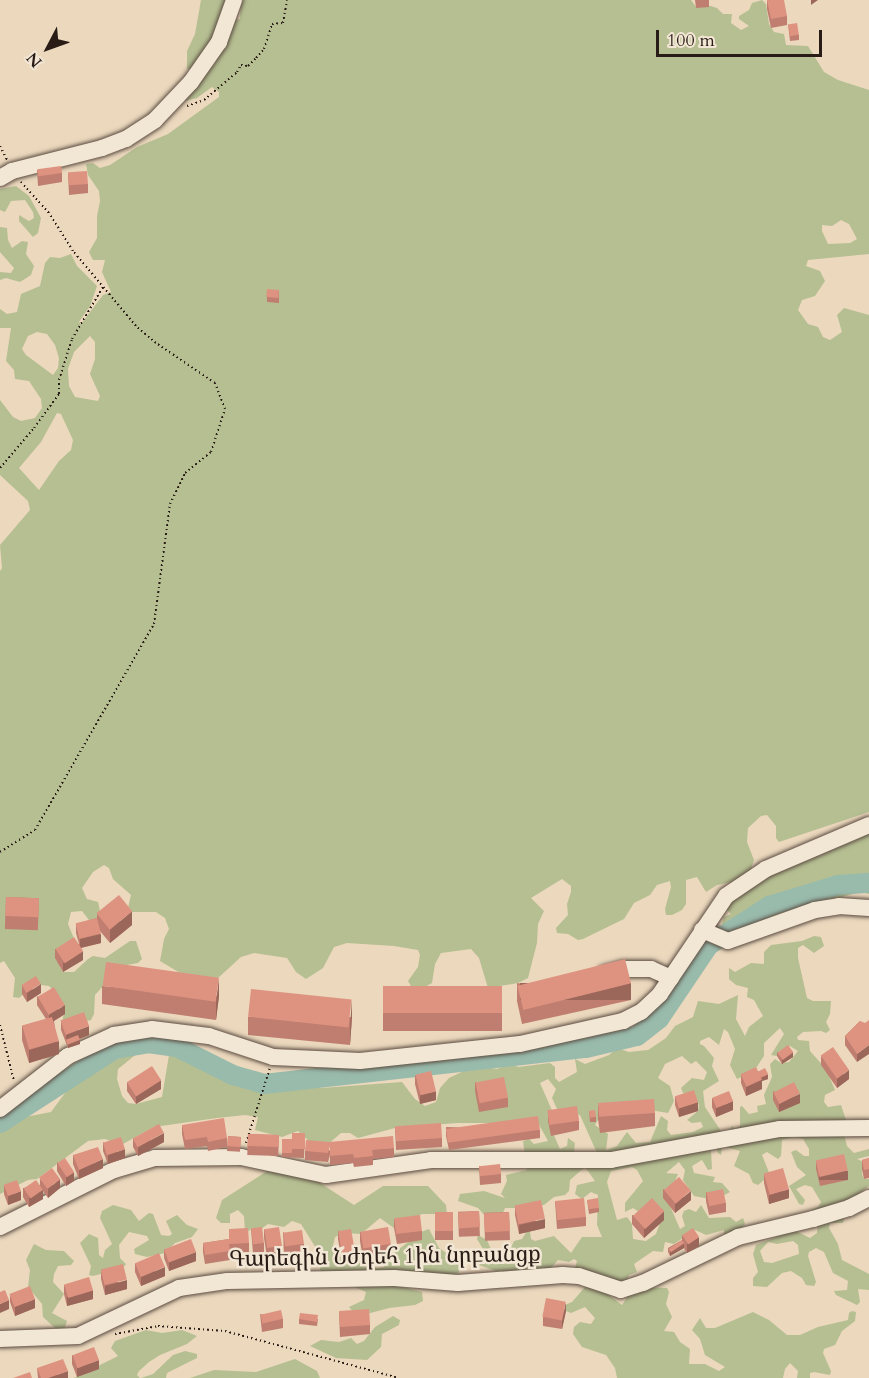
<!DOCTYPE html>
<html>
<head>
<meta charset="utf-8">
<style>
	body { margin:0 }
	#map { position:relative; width:869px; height:1378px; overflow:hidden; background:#ebd8bd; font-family:Cardo,"Noto Serif Armenian",serif }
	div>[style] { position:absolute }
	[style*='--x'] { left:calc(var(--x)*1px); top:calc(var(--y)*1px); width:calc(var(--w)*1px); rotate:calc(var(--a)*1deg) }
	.green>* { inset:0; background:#b6bf92 }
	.river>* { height:20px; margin:-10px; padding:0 10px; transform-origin:10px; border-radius:10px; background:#99bbac }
	.path>* { height:2px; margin-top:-1px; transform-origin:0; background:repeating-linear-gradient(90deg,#291c16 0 1.5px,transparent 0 4.5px) }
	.roads { filter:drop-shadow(0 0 2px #5a4b40) drop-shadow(0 0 2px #5a4b40) }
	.minor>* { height:16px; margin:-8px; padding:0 8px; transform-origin:8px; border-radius:8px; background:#f2e6d4 }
	.wall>* { inset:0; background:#bf7e6f; transform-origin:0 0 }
	.shaded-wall>* { inset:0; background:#9b675a; transform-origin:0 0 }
	.building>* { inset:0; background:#de9381; transform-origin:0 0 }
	span { translate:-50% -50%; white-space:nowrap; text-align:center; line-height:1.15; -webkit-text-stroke:5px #f2e6d4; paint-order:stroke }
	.street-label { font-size:22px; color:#291c16 }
	.north { position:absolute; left:18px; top:18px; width:60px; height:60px; -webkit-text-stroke:4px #f2e6d4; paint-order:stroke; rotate:229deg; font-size:16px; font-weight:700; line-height:24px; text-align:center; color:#291c16 }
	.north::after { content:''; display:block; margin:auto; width:21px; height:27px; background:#291c16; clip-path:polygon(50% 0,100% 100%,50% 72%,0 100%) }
	.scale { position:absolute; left:656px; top:30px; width:166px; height:27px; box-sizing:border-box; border:3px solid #291c16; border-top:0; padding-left:8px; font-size:18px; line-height:21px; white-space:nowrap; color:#291c16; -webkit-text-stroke:4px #f2e6d4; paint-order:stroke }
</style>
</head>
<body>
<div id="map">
	<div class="green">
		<div style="clip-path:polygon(201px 0,227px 0,218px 30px,192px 68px,187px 69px,187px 51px,195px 34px)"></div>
		<div style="clip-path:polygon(evenodd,241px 0,691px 0,696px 7px,711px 6px,717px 8px,723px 14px,732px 14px,731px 23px,741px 30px,749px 26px,739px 19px,739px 16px,749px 10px,752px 3px,762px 0,766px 4px,769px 24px,774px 32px,784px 34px,786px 45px,808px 46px,824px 72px,838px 80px,869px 90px,869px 254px,808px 260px,806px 266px,820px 271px,825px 281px,815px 296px,802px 300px,798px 310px,808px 324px,818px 327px,823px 337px,830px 340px,842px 332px,837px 315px,844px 308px,869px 315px,869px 812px,779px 842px,776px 838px,776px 826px,767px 815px,761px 816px,748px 828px,747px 842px,754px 860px,750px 872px,741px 880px,717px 885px,706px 892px,697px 877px,686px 880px,686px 904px,682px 910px,672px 915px,666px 915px,665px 909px,671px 887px,670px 881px,657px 885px,650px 895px,634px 903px,624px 919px,583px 939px,578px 940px,568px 934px,557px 933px,556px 928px,568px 915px,567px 904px,571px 892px,571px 886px,562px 879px,531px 898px,544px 911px,538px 924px,537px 943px,528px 978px,518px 983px,488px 988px,479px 958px,471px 949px,441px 953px,435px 964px,432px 983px,423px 988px,411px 986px,408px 981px,418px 967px,420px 955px,418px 950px,394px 946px,347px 943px,334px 947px,323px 968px,306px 979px,296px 972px,287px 958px,254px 953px,241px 957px,218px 978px,180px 973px,160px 961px,164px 939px,169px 929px,165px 918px,156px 912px,132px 912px,128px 908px,131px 895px,113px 879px,109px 868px,104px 865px,93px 872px,82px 888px,87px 899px,98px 902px,102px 920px,92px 924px,82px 911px,71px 912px,68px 924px,75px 941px,60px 967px,63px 972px,74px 972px,88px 959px,93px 956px,105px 958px,130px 941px,136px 941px,142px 959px,138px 963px,121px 966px,95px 995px,94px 1014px,91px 1020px,79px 1023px,65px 1033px,61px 1029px,64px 1012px,53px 990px,49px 986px,34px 984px,19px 998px,13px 997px,15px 978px,4px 961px,0 963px,0 571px,2px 568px,0 545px,30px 510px,28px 501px,0 475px,0 400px,13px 417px,21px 421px,35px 418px,42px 408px,41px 399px,29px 381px,15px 379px,14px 370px,6px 361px,11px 328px,0 328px,0 309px,7px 314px,17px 312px,21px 294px,40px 286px,45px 263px,50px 257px,60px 258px,71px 254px,77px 266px,97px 286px,90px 306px,79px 322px,81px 324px,103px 295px,111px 292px,102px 272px,105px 260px,93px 260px,89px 252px,97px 238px,97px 216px,100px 201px,99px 191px,88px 175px,86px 164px,93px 163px,100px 168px,110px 165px,137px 147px,168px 134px,219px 97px,219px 92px,212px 87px,197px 98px,185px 101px,200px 77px,214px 65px,235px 20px,240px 19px,241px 0,841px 220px,849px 224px,857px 239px,850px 243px,828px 244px,822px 231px,822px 225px,832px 226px,841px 220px,241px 0,37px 332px,47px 334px,55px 345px,59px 358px,58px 368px,53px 375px,26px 355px,22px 349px,28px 336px,37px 332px,241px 0,90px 336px,95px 342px,95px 359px,90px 374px,100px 396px,98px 401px,75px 397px,69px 386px,68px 369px,74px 352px,90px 336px,241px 0,57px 413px,61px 414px,73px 440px,71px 450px,59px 461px,39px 490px,19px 468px,41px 442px,57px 413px)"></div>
		<div style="clip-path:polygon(16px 186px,29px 196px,41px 218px,38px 233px,33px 237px,19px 221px,19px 215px,29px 221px,34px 218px,33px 212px,25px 200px,11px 201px,5px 212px,0 210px,0 189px)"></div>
		<div style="clip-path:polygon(0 227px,7px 228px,8px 240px,12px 248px,22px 241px,28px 242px,26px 254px,34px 266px,31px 275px,20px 282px,6px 278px,0 280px,0 272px,11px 273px,14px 268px,0 252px)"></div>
		<div style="clip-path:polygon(869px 828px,869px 894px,860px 892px,808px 906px,735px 932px,722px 924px,724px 917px,731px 914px,725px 908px,728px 899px,770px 875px,811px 859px,820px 841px)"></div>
		<div style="clip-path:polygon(evenodd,814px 936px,821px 937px,824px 946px,814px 953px,803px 945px,798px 948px,798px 958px,807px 998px,813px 1001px,831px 1001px,830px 1014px,826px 1022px,830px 1030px,826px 1033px,821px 1031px,803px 1032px,797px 1037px,798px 1040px,809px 1041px,810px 1051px,826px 1069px,835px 1090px,825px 1095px,824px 1102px,828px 1107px,841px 1105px,846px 1120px,841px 1123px,847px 1146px,854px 1153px,869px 1149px,869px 1156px,857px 1159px,864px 1162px,862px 1174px,864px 1179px,869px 1179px,869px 1186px,842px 1206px,803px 1215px,818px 1207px,821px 1202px,812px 1187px,805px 1185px,796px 1189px,805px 1200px,803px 1205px,799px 1204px,789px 1186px,806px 1175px,797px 1167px,791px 1152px,796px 1150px,804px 1156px,809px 1156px,809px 1149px,803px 1139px,794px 1137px,782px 1140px,781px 1156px,778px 1159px,767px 1152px,762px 1155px,770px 1175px,758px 1185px,753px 1183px,749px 1174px,734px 1166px,740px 1151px,722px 1146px,721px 1155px,718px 1153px,715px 1144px,729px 1133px,732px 1126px,735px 1129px,740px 1126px,740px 1107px,742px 1106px,749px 1114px,758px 1112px,757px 1106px,766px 1104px,764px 1095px,772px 1077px,770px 1064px,775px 1059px,781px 1063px,789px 1062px,798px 1051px,790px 1046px,777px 1056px,771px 1055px,784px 1034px,780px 1028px,764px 1043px,764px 1056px,754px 1071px,737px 1079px,730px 1065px,735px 1049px,728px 1032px,724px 1029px,719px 1045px,709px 1037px,700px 1041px,700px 1044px,704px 1046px,714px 1058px,712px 1066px,719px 1081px,703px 1091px,705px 1107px,721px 1131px,711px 1150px,712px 1169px,708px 1170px,702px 1160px,692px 1166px,694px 1173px,715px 1177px,713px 1182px,722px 1183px,730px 1192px,715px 1200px,694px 1196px,683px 1180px,685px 1170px,679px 1162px,666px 1173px,678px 1174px,667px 1199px,680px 1229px,685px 1226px,682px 1216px,684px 1211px,689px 1209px,696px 1212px,701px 1205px,709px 1218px,730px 1217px,736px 1222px,743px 1218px,745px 1224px,742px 1228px,724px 1237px,724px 1230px,706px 1235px,695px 1230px,674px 1244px,665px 1242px,663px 1252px,653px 1251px,634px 1264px,637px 1272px,629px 1275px,626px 1283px,575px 1268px,577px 1261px,574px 1259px,569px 1262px,558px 1260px,551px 1268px,512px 1275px,507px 1271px,496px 1271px,476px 1264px,486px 1254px,477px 1239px,478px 1235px,487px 1240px,495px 1259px,499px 1261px,508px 1254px,514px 1241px,522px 1239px,527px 1231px,530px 1232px,531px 1239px,535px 1241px,554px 1236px,571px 1253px,582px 1237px,602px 1237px,597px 1225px,598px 1195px,591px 1192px,582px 1199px,575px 1194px,577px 1185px,595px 1181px,585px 1167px,570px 1180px,569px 1191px,565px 1195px,554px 1197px,544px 1205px,521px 1205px,515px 1208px,505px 1208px,502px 1215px,485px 1216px,478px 1208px,458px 1201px,460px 1194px,484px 1191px,505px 1198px,501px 1194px,507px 1181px,506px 1175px,527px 1170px,523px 1141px,529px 1139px,534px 1144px,548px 1141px,538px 1123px,457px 1123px,395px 1128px,358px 1138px,350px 1133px,341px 1133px,327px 1145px,310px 1142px,298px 1131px,282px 1137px,255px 1130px,258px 1117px,245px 1115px,217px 1118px,154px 1127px,121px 1145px,105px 1139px,88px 1141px,37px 1179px,28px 1180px,0 1194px,0 1131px,15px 1119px,51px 1112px,82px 1070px,125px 1041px,139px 1052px,118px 1069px,117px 1079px,122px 1096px,128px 1103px,136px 1104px,162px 1097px,169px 1055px,264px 1084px,322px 1088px,402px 1082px,415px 1099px,425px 1106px,436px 1102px,440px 1088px,449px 1078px,468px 1069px,483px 1067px,497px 1069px,510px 1063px,518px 1067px,550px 1063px,555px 1067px,555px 1078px,559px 1082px,577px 1072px,575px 1059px,585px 1064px,609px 1055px,617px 1048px,629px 1052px,648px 1050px,666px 1038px,675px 1026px,693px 1017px,698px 1001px,719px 1004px,738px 995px,736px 1019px,745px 1036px,749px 1027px,763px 1016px,754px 1000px,747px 997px,748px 988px,736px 985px,729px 979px,729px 968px,735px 972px,751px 963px,764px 964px,764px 952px,771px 945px,802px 941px,814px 936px,682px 1056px,691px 1064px,696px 1061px,707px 1072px,704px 1080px,692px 1078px,681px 1088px,683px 1093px,694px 1094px,699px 1105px,698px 1111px,687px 1120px,692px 1123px,701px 1122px,703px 1127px,693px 1132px,671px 1135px,667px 1130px,668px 1121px,661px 1116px,650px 1142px,636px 1143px,627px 1132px,617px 1146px,606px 1150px,608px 1134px,595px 1125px,599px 1118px,644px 1109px,668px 1113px,674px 1101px,670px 1086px,658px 1078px,665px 1064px,682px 1056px,814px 936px,548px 1079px,556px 1089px,552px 1098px,557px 1109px,580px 1115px,597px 1153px,574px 1152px,575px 1143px,568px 1138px,567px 1146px,560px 1149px,553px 1133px,554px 1115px,540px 1083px,548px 1079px,814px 936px,632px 1167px,637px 1170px,643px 1181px,625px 1203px,625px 1212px,633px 1208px,641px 1213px,663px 1214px,656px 1234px,646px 1241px,633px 1239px,632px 1224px,627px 1217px,617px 1220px,607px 1182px,611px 1171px,632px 1167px)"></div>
		<div style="clip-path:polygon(275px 1166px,317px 1181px,354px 1205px,383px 1186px,428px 1186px,446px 1205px,447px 1214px,422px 1214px,394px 1228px,380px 1218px,361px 1234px,343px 1233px,335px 1237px,333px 1246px,336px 1254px,351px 1263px,368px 1263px,376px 1268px,384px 1267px,394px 1253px,421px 1232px,429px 1229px,439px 1248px,461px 1263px,459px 1272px,452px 1277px,398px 1286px,422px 1292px,423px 1301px,415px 1305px,389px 1308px,363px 1315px,355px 1314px,349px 1307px,364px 1300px,366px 1292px,327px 1275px,320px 1270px,319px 1253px,301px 1224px,292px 1221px,284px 1227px,268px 1224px,261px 1229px,252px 1229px,245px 1233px,244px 1216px,238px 1210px,230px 1214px,230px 1223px,221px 1223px,216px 1218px,222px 1200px)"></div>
		<div style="clip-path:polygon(113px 1205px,131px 1210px,139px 1221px,149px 1213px,153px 1214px,161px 1235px,169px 1236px,172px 1234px,166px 1221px,177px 1215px,187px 1225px,198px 1229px,192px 1237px,175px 1243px,165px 1253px,147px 1257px,135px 1254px,134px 1249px,149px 1240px,147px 1236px,129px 1232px,119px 1245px,120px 1258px,126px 1264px,123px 1268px,93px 1276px,89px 1275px,91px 1266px,80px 1243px,89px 1234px,98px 1238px,99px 1255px,103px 1258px,105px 1250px,112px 1244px,100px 1218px,102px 1211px)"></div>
		<div style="clip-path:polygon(evenodd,840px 1217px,844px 1219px,843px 1223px,830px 1223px,829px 1228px,838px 1244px,842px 1260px,869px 1274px,869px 1290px,858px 1289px,860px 1302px,857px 1305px,836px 1295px,834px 1291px,847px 1290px,848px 1281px,833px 1273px,824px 1252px,816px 1248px,809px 1252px,808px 1256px,816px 1282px,814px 1286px,806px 1285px,802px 1278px,791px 1271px,782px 1273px,767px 1287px,753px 1286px,753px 1278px,758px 1272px,753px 1254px,756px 1245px,794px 1230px,810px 1238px,817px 1233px,818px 1223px,840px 1217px,793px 1241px,798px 1245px,799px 1254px,772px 1263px,764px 1262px,760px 1251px,768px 1242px,777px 1244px,793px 1241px)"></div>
		<div style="clip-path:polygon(34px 1244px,46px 1250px,64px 1251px,74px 1261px,71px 1265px,58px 1266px,54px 1274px,53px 1282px,64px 1294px,52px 1313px,67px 1321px,64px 1330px,56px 1329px,43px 1317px,42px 1304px,28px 1287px,30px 1270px,26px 1260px)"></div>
		<div style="clip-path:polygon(585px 1287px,602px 1290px,622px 1305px,628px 1296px,641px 1287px,667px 1288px,669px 1292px,666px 1304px,672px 1317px,664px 1331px,674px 1332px,680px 1342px,690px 1349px,689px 1364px,705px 1364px,719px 1371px,725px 1367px,705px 1355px,700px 1339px,692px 1330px,700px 1318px,706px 1328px,715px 1328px,753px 1312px,769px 1320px,787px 1335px,800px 1335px,818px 1327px,848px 1320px,849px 1313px,852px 1311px,856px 1312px,855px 1321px,842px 1331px,835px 1345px,824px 1349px,823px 1353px,831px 1371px,830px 1375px,814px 1372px,810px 1373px,810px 1378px,797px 1378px,798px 1371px,790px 1363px,785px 1369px,783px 1378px,617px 1378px,615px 1368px,606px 1355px,582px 1347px,573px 1334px,574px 1327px,580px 1322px,591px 1324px,595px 1318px,585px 1307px,571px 1313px,566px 1311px,565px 1305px,572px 1302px)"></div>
		<div style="clip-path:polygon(393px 1316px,400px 1320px,399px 1325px,382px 1334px,381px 1347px,367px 1360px,336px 1358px,310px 1346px,321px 1340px,339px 1342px,351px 1338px,357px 1344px,364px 1341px,375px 1327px)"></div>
		<div style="clip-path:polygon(146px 1330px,162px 1333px,182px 1330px,197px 1336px,187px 1344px,160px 1355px,149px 1362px,139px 1371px,137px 1375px,140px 1378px,74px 1378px,118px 1356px,111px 1348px,115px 1341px)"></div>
		<div style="clip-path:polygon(185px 1351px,197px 1354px,197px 1358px,167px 1373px,166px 1378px,141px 1378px,153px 1374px,173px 1355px)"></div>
		<div style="clip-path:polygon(295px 1359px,317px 1371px,320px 1378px,190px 1378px,214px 1370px,256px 1372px)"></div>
	</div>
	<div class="river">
		<div style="--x:0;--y:1123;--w:137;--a:-32.8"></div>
		<div style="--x:115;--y:1049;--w:34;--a:-10"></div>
		<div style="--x:148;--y:1043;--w:29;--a:8"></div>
		<div style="--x:177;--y:1047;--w:63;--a:26.6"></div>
		<div style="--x:233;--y:1075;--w:32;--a:16"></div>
		<div style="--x:264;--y:1084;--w:324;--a:-6.4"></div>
		<div style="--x:586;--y:1048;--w:52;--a:-13.2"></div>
		<div style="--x:637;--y:1036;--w:28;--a:-38"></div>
		<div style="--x:659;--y:1019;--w:89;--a:-56"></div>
		<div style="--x:709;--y:945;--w:72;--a:-33"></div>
		<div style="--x:769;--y:906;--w:72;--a:-16.9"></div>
		<div style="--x:838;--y:885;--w:31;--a:-4"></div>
	</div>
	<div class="path">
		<div style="--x:187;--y:106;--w:18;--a:-19"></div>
		<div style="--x:204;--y:100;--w:43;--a:-40.3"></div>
		<div style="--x:237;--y:72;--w:8;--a:-60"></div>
		<div style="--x:241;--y:65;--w:7;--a:8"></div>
		<div style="--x:248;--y:66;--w:11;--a:-45"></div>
		<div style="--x:256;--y:58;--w:12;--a:-48"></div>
		<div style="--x:264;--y:49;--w:26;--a:-72"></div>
		<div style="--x:272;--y:24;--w:11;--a:-5"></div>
		<div style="--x:283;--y:23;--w:23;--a:-80"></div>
		<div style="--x:0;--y:146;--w:16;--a:63"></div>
		<div style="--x:0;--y:468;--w:52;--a:-49.6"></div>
		<div style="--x:34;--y:428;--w:42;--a:-53.7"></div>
		<div style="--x:59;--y:394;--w:14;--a:-90"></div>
		<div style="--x:59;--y:380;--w:43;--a:-72.4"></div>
		<div style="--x:72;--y:339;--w:61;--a:-59.2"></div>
		<div style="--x:0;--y:852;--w:41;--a:-32.2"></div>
		<div style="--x:35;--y:830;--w:238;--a:-60"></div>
		<div style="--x:154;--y:624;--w:121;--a:-82.4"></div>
		<div style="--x:170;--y:504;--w:34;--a:-64"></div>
		<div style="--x:185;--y:473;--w:33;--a:-39"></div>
		<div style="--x:211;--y:452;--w:45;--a:-72"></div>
		<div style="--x:225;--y:409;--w:28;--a:-111"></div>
		<div style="--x:215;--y:383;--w:71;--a:-145.9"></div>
		<div style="--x:156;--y:343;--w:26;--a:-140"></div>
		<div style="--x:136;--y:326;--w:98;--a:-130"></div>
		<div style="--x:73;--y:251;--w:45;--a:-122.3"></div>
		<div style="--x:49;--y:213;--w:42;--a:-132.1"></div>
		<div style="--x:0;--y:1025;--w:58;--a:76"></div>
		<div style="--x:246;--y:1143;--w:79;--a:-72.3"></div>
		<div style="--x:115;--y:1334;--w:44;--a:-10.5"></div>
		<div style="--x:158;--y:1326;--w:67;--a:4.3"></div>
		<div style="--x:225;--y:1331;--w:180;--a:15.1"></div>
	</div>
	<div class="roads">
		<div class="minor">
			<div style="--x:0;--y:178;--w:14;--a:-30"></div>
			<div style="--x:12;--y:171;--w:93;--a:-14.3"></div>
			<div style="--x:102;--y:148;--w:26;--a:-21"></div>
			<div style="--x:126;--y:139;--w:35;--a:-33"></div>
			<div style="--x:155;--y:120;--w:52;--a:-46.5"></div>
			<div style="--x:191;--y:82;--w:49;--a:-55"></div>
			<div style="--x:219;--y:42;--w:45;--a:-70.3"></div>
			<div style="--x:702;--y:930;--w:28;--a:23"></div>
			<div style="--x:728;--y:941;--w:92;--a:-19.6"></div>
			<div style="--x:815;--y:910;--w:24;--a:-9"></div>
			<div style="--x:839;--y:906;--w:30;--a:4"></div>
			<div style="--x:605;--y:974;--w:20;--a:-15"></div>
			<div style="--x:624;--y:969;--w:27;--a:0"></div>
			<div style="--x:651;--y:969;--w:22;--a:24"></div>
			<div style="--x:0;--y:1109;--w:86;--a:-37.9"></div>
			<div style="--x:68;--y:1056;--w:51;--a:-24.5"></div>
			<div style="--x:114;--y:1035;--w:38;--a:-9"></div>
			<div style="--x:152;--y:1029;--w:57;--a:7"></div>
			<div style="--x:209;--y:1036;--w:67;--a:18.2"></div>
			<div style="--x:273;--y:1057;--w:87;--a:2.6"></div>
			<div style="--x:360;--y:1061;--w:161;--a:-6.1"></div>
			<div style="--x:520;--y:1044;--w:106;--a:-12.6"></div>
			<div style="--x:623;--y:1021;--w:20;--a:-27"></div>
			<div style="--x:641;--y:1012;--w:26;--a:-43"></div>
			<div style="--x:660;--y:994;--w:118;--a:-56"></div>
			<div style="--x:726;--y:896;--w:48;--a:-34"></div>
			<div style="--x:766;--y:869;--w:112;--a:-23.1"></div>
			<div style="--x:0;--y:1227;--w:127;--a:-26.6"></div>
			<div style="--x:114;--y:1170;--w:43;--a:-16.3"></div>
			<div style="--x:155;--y:1158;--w:86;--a:-0.7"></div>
			<div style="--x:241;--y:1157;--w:87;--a:12"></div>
			<div style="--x:326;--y:1175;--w:106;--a:-8.1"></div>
			<div style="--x:431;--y:1160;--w:180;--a:0"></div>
			<div style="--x:611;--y:1160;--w:172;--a:-10.4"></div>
			<div style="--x:780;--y:1129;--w:89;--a:-0.6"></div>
			<div style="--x:0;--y:1339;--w:78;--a:-2.2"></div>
			<div style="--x:78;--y:1336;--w:112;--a:-25.4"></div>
			<div style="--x:179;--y:1288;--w:49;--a:-8.3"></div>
			<div style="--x:227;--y:1281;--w:167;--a:-1"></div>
			<div style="--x:394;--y:1278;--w:64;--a:4.5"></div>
			<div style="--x:458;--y:1283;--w:105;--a:-4.4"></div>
			<div style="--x:563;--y:1275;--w:16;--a:4"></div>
			<div style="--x:579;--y:1276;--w:44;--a:18.4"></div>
			<div style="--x:621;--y:1290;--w:23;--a:-18"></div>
			<div style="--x:643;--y:1283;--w:106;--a:-25.8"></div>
			<div style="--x:738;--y:1237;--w:77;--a:-13.5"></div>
			<div style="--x:813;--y:1219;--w:38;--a:-17"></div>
			<div style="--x:849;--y:1208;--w:22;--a:-27"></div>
		</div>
	</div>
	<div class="wall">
		<div style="clip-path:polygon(695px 0,709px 0,709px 7px,696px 8px)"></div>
		<div style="clip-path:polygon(767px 0,787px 16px,787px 25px,771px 28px,767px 9px)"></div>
		<div style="clip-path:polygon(788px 24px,799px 35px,799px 40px,790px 41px)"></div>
		<div style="clip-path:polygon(37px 170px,62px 173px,62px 182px,38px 186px)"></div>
		<div style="clip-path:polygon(68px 173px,88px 184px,88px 193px,69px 195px)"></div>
		<div style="clip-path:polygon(279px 290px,279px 303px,267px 302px,267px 297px)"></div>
		<div style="left:6px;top:897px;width:33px;height:32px;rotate:2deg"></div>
		<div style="clip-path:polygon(97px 914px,132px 925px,110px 943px,100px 931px,101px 943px,81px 948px,83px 960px,63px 972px,55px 958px,55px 949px,79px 944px,76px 933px,76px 924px,97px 918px)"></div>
		<div style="clip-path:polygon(517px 983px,631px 1000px,522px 1024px,517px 1001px)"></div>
		<div style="clip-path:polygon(22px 985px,41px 993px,27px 1002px,22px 994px)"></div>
		<div style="clip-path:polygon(102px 986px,219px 996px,216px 1020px,102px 1004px)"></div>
		<div style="left:502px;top:986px;width:45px;height:119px;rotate:90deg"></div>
		<div style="clip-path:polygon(37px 996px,65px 1014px,54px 1021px,59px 1054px,29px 1063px,22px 1040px,22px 1026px,46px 1019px,37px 1005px)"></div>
		<div style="clip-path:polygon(248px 1017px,352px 1017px,350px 1045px,248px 1035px)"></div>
		<div style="clip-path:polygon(61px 1021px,89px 1035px,80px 1039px,80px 1044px,68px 1048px,61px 1030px)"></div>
		<div style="clip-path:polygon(860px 1021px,857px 1062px,845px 1045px,845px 1036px)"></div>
		<div style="clip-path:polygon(777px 1052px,793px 1057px,782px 1064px,777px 1056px)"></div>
		<div style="clip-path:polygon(821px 1056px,849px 1079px,837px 1088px,821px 1065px)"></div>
		<div style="clip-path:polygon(758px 1071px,768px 1079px,762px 1081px,762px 1089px,746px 1096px,741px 1083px,741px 1074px)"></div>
		<div style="clip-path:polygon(415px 1075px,436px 1100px,420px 1104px,415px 1084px)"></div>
		<div style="clip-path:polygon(127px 1082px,161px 1089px,136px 1104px,127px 1091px)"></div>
		<div style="clip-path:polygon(475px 1082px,508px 1098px,508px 1107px,479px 1112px,475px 1091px)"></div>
		<div style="clip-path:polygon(773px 1091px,800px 1103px,779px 1112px,773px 1100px)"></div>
		<div style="clip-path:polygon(675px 1096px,698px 1111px,679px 1117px,675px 1105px)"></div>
		<div style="clip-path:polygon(712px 1098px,733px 1110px,716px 1117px,712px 1107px)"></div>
		<div style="clip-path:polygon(598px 1106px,655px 1113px,655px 1126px,600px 1133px,598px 1119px)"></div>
		<div style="clip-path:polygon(589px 1111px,596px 1117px,596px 1122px,590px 1122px)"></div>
		<div style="clip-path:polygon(548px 1112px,579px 1121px,579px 1130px,551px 1136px,548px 1121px)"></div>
		<div style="clip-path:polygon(182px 1125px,227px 1138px,227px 1147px,208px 1151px,207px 1146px,185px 1149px,182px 1134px)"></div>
		<div style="clip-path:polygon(395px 1127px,442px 1138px,442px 1147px,396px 1150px)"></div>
		<div style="clip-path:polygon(446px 1127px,540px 1130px,540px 1138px,449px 1150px,446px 1136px)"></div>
		<div style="clip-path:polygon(305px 1133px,304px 1158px,282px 1157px,282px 1139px,291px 1139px)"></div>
		<div style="left:248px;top:1134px;width:31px;height:21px;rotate:2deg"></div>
		<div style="left:228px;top:1136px;width:13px;height:15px;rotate:4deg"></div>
		<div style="clip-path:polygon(133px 1138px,164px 1142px,138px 1156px,133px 1147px)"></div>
		<div style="clip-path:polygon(103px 1142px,125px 1158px,108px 1164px,103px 1151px)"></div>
		<div style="clip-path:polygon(394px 1148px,394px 1157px,373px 1159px,373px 1165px,354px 1167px,353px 1163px,330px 1165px,330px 1155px,328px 1162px,305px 1160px,305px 1151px)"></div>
		<div style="clip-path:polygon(73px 1155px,103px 1168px,79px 1179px,73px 1164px)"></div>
		<div style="clip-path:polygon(869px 1158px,869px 1178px,864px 1179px,862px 1169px,862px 1160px)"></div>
		<div style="clip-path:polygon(816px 1160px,848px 1180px,820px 1186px,816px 1169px)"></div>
		<div style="clip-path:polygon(57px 1162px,74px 1181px,66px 1186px,57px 1171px)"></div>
		<div style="clip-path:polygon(479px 1166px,501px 1174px,501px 1183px,480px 1185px)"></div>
		<div style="clip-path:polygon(764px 1174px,789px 1198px,769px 1204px,764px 1183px)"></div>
		<div style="clip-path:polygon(40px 1179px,60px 1188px,48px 1198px,43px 1191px,43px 1199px,29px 1207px,23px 1197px,23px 1188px,40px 1185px)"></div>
		<div style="clip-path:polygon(4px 1185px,21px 1200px,8px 1205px,4px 1194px)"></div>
		<div style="clip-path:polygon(663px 1189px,691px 1200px,675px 1213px,663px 1198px)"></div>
		<div style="clip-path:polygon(706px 1192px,726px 1203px,726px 1212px,709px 1215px,706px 1201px)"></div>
		<div style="clip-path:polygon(587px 1200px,599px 1208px,599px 1212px,589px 1214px)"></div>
		<div style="clip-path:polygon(555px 1201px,586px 1217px,586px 1226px,557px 1229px)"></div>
		<div style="clip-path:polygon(515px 1206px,545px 1228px,519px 1234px,515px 1215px)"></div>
		<div style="left:479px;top:1211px;width:25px;height:21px;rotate:88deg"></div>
		<div style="left:435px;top:1212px;width:18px;height:28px"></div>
		<div style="left:509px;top:1212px;width:28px;height:25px;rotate:88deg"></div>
		<div style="clip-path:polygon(632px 1215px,664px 1220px,644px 1238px,632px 1224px)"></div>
		<div style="clip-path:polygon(394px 1219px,422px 1231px,422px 1240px,397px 1244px,394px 1228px)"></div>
		<div style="clip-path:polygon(229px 1229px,249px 1243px,249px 1252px,230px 1253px,230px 1260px,205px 1264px,203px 1252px,203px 1243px,229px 1239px)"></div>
		<div style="clip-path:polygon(251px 1229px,264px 1243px,264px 1252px,253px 1253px)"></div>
		<div style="clip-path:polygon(264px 1229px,282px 1246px,282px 1255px,267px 1257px,264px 1238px)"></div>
		<div style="clip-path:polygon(338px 1230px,355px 1251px,355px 1260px,342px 1262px,338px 1239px)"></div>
		<div style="clip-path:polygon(283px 1232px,304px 1244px,304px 1253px,284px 1255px)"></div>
		<div style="clip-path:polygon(360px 1232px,391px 1244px,391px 1253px,363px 1258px,360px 1241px)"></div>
		<div style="clip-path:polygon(682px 1235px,699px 1246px,687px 1253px,684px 1248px,670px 1256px,668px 1252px,668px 1248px,682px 1240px)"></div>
		<div style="clip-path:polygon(164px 1249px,196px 1261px,169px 1271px,164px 1258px)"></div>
		<div style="clip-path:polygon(135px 1263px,165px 1276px,141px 1286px,135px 1272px)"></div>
		<div style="clip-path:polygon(101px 1270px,127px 1289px,105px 1295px,101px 1279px)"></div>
		<div style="clip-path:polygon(64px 1285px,93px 1299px,67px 1306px,64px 1294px)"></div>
		<div style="clip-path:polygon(10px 1294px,35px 1308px,15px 1316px,10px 1302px)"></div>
		<div style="clip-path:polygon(566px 1311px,562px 1329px,543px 1326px,543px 1317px)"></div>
		<div style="clip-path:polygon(339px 1312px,370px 1325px,370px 1334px,340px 1337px)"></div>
		<div style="clip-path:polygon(260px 1314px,283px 1319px,283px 1328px,262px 1332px)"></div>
		<div style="clip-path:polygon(299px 1319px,318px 1319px,317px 1326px,299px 1324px)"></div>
		<div style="clip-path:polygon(72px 1355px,99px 1369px,77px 1377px,72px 1364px)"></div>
		<div style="clip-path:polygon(37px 1368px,68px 1378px,38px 1378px)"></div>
	</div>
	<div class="shaded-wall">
		<div style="clip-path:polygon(811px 0,818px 0,811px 5px)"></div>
		<div style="clip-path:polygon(132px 911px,132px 925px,110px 943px,110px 930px)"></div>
		<div style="clip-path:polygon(101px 934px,101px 943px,80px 948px,80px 939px)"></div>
		<div style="clip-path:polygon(83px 951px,83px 960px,63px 972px,63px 963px)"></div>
		<div style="clip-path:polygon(219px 978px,219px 996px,216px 1020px,216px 1002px)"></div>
		<div style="left:631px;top:983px;width:17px;height:111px;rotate:90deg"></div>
		<div style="clip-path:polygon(41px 984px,41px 993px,27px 1002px,27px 993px)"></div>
		<div style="clip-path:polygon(352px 999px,352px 1017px,350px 1045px,350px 1027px)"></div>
		<div style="clip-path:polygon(65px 1005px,65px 1014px,49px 1024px,49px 1015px)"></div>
		<div style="clip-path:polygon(89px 1026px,89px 1035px,68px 1043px,66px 1039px,66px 1035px)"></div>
		<div style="clip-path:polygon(80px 1040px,80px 1044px,68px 1048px,68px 1044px)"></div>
		<div style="clip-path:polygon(59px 1041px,59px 1054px,29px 1063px,29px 1050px)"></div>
		<div style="clip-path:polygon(869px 1045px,869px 1054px,857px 1062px,857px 1054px)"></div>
		<div style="clip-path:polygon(793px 1052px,793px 1057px,782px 1064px,782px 1059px)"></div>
		<div style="clip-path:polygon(849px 1070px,849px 1079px,837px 1088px,837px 1079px)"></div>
		<div style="clip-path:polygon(768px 1074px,768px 1079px,762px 1081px,762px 1089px,746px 1096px,746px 1087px,759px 1078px)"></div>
		<div style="clip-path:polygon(161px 1080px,161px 1089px,136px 1104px,136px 1095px)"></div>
		<div style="clip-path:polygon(436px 1091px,436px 1100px,420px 1104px,420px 1095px)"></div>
		<div style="clip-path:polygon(800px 1094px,800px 1103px,779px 1112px,779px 1103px)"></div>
		<div style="clip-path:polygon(733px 1101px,733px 1110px,716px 1117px,716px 1108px)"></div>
		<div style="clip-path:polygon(698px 1102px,698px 1111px,679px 1117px,679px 1108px)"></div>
		<div style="clip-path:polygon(164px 1133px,164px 1142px,138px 1156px,138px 1147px)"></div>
		<div style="clip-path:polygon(125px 1149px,125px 1158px,108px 1164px,108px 1155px)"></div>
		<div style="clip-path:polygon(103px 1159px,103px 1168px,79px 1179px,79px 1170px)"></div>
		<div style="left:848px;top:1171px;width:9px;height:29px;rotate:90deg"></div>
		<div style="clip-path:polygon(74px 1172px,74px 1181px,66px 1186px,66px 1177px)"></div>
		<div style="clip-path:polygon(60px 1179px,60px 1188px,48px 1198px,48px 1189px)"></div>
		<div style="clip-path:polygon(789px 1189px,789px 1198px,769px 1204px,769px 1195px)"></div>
		<div style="clip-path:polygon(43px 1190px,43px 1199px,29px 1207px,29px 1198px)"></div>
		<div style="clip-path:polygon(21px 1191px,21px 1200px,8px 1205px,8px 1196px)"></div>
		<div style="clip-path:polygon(691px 1191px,691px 1200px,675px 1213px,675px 1204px)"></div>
		<div style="clip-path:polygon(664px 1211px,664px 1220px,644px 1238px,644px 1229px)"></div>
		<div style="clip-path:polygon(545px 1219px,545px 1228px,519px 1234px,519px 1225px)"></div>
		<div style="clip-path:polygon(699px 1237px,699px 1246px,687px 1253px,687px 1244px)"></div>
		<div style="clip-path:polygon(684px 1243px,684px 1248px,670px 1256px,670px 1251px)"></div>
		<div style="clip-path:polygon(196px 1252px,196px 1261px,169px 1271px,169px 1262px)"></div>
		<div style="clip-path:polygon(165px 1267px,165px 1276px,141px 1286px,141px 1277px)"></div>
		<div style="clip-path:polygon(127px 1280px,127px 1289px,105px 1295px,105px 1286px)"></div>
		<div style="clip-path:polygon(93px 1290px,93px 1299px,67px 1306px,67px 1297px)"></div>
		<div style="clip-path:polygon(35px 1299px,35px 1308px,15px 1316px,15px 1307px)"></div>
		<div style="clip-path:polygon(9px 1300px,9px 1309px,0 1313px,0 1304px)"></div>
		<div style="clip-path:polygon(566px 1302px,566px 1311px,562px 1329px,562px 1320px)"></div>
		<div style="clip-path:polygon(99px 1360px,99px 1369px,77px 1377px,77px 1368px)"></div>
		<div style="clip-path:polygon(68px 1371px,68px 1378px,48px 1378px)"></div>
	</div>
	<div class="building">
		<div style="clip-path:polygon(767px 0,784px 0,787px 16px,771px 19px)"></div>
		<div style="left:797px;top:23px;width:12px;height:9px;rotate:81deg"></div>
		<div style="left:61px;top:166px;width:7px;height:24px;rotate:82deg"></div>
		<div style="left:87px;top:171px;width:13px;height:19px;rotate:86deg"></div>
		<div style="left:267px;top:289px;width:12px;height:8px;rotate:5deg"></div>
		<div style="left:119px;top:895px;width:21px;height:29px;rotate:51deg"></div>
		<div style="left:6px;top:897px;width:33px;height:19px;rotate:2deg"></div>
		<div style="left:97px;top:918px;width:16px;height:22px;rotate:76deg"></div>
		<div style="left:74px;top:937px;width:17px;height:22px;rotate:57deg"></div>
		<div style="left:625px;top:959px;width:25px;height:111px;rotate:76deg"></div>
		<div style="left:106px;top:962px;width:114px;height:24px;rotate:8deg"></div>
		<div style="left:36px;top:976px;width:9px;height:17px;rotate:58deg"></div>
		<div style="left:502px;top:986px;width:27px;height:119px;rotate:90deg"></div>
		<div style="left:54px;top:987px;width:21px;height:19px;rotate:59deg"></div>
		<div style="left:251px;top:989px;width:101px;height:28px;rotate:6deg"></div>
		<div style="left:84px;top:1012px;width:15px;height:25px;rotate:70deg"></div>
		<div style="left:52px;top:1017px;width:25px;height:31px;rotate:74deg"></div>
		<div style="clip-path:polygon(869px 1020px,869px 1045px,857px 1054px,845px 1036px,860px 1021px,865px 1023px)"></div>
		<div style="left:78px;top:1035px;width:5px;height:13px;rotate:68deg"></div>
		<div style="left:788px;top:1045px;width:9px;height:13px;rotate:54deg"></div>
		<div style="left:833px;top:1047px;width:28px;height:15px;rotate:55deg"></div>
		<div style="left:152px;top:1066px;width:17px;height:30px;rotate:57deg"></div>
		<div style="left:756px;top:1067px;width:14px;height:17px;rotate:65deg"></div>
		<div style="left:765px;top:1068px;width:7px;height:8px;rotate:63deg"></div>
		<div style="left:431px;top:1071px;width:21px;height:16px;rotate:76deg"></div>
		<div style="left:504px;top:1077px;width:21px;height:29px;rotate:79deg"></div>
		<div style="left:794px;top:1082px;width:13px;height:23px;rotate:63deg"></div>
		<div style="left:694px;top:1090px;width:13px;height:20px;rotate:72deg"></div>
		<div style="left:729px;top:1091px;width:11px;height:18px;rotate:68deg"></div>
		<div style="left:654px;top:1099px;width:14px;height:56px;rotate:86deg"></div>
		<div style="left:577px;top:1106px;width:15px;height:30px;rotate:82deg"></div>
		<div style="left:595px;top:1110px;width:7px;height:6px;rotate:82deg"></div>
		<div style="left:538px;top:1116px;width:14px;height:93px;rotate:82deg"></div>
		<div style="clip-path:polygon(224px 1118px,227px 1138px,208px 1142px,207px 1137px,185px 1140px,182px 1125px)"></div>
		<div style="left:441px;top:1123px;width:15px;height:46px;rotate:86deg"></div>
		<div style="left:159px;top:1124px;width:10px;height:30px;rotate:61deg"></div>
		<div style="left:292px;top:1133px;width:13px;height:16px"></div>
		<div style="left:248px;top:1134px;width:31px;height:12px;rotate:2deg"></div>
		<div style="left:228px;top:1136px;width:13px;height:10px;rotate:4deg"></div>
		<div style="clip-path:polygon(393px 1136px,394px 1148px,372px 1150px,373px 1156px,354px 1158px,353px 1154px,330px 1156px,330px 1146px,328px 1153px,305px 1151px,306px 1140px,329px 1142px)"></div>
		<div style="left:121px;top:1137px;width:13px;height:19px;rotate:72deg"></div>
		<div style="left:282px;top:1139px;width:10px;height:14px"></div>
		<div style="clip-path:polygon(98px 1147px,103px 1159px,79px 1170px,73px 1155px)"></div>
		<div style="left:844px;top:1154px;width:17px;height:29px;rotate:77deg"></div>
		<div style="left:65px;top:1158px;width:17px;height:9px;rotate:57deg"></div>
		<div style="clip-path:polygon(869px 1158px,869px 1169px,864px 1170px,862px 1160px)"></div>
		<div style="left:500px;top:1164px;width:10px;height:21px;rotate:84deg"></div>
		<div style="left:52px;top:1168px;width:14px;height:16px;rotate:54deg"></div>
		<div style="left:783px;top:1168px;width:22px;height:20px;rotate:74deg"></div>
		<div style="left:679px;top:1177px;width:18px;height:20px;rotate:49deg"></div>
		<div style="left:17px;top:1180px;width:12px;height:14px;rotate:70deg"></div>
		<div style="left:36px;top:1180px;width:12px;height:15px;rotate:55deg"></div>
		<div style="left:723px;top:1189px;width:14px;height:17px;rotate:78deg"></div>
		<div style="left:584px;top:1198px;width:19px;height:29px;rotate:84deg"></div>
		<div style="clip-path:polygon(598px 1198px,599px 1208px,589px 1209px,587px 1200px)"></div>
		<div style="left:652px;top:1198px;width:18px;height:26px;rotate:47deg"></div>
		<div style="left:541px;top:1200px;width:19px;height:27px;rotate:78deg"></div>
		<div style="left:479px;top:1211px;width:16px;height:21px;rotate:86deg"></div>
		<div style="left:435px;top:1212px;width:18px;height:19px"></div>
		<div style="left:509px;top:1212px;width:19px;height:25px;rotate:87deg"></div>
		<div style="left:420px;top:1215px;width:16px;height:26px;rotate:83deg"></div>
		<div style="left:262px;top:1227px;width:16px;height:11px;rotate:83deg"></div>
		<div style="left:279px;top:1227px;width:19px;height:15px;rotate:81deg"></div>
		<div style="left:388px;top:1227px;width:17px;height:28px;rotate:80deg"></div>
		<div style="clip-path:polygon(248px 1228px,249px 1243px,229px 1244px,230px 1251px,205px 1255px,203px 1243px,229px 1239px,229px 1229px)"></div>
		<div style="left:693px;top:1228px;width:11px;height:13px;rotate:56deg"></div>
		<div style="left:351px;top:1229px;width:22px;height:13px;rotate:80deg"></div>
		<div style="left:302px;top:1230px;width:14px;height:19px;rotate:82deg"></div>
		<div style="left:191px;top:1239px;width:14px;height:29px;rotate:69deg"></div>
		<div style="left:682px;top:1240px;width:4px;height:16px;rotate:56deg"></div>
		<div style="left:159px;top:1253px;width:15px;height:26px;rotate:67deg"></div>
		<div style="left:123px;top:1264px;width:16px;height:23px;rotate:76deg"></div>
		<div style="left:89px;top:1277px;width:14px;height:26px;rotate:73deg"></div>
		<div style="left:30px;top:1286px;width:14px;height:22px;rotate:69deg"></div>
		<div style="clip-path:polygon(5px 1290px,9px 1300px,0 1304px,0 1292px)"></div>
		<div style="left:546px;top:1298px;width:20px;height:19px;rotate:11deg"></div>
		<div style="left:369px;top:1309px;width:16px;height:30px;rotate:86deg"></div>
		<div style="left:281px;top:1310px;width:9px;height:21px;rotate:77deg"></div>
		<div style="clip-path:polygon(300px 1313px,318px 1315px,317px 1322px,299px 1319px)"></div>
		<div style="left:94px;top:1347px;width:14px;height:23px;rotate:69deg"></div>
		<div style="clip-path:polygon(63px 1359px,68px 1371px,48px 1378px,41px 1378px,37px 1368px)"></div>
		<div style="clip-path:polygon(30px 1372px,32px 1378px,13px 1378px)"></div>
	</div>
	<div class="street-label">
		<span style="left:385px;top:1257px;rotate:-1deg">Գարեգին Նժդեհ 1ին նրբանցք</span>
	</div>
	<div class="north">N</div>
	<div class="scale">100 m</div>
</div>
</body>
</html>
